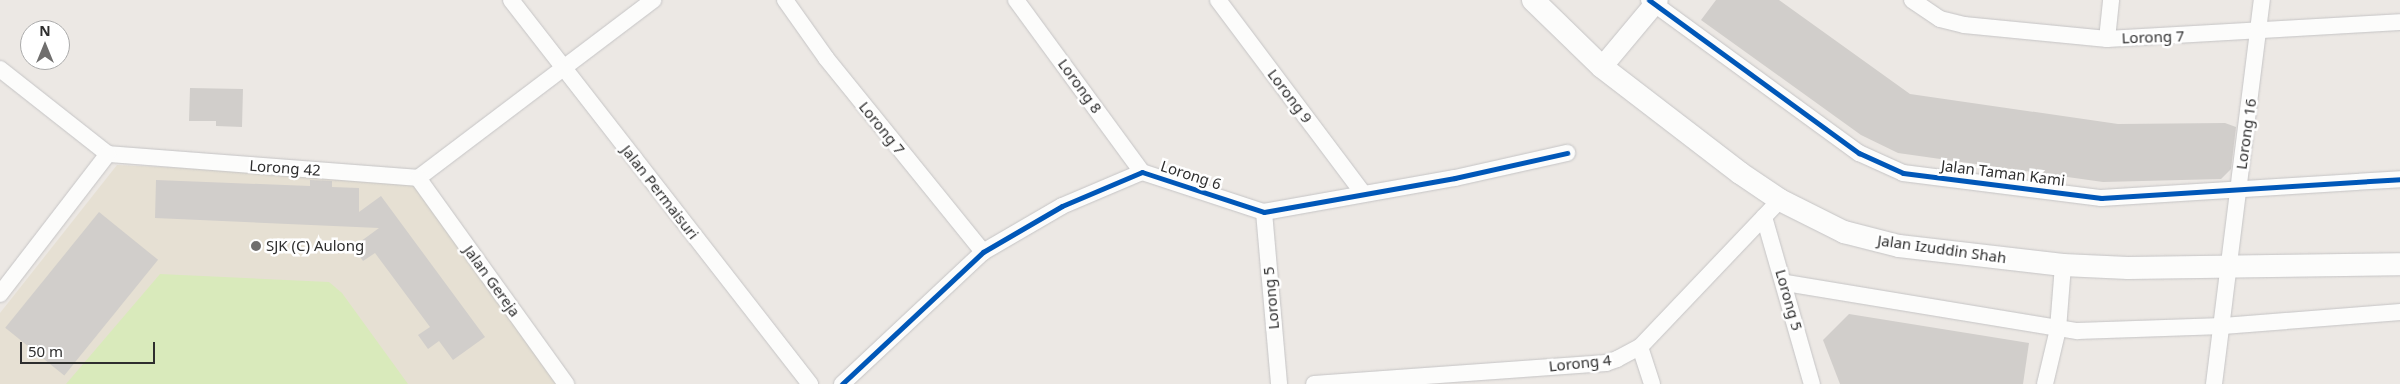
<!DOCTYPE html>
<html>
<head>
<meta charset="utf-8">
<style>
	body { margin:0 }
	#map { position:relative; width:2400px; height:384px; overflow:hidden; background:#ece8e4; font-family:"Noto Sans",sans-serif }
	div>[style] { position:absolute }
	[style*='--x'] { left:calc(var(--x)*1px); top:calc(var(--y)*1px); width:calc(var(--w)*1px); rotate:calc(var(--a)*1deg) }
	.education>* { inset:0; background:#e6e0d3 }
	.pitch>* { inset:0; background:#d9eabb }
	.building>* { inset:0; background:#d1cecb; transform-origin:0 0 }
	.roads { filter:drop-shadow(0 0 1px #c5c4c5) drop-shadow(0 0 1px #c5c4c5) }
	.minor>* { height:16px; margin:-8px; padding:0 8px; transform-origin:8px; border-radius:8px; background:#fcfcfb }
	.tertiary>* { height:20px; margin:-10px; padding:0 10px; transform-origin:10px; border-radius:10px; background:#fcfcfb }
	.secondary>* { height:22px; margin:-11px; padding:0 11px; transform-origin:11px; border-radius:11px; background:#fcfcfb }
	.cycleway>* { height:5px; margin:-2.5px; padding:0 2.5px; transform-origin:2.5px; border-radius:2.5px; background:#0057b8 }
	.dots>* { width:14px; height:14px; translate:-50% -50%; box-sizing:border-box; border:2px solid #fff; border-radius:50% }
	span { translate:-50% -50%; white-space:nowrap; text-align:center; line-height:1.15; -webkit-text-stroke:5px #fff; paint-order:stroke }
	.street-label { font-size:15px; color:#2e2e2e }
	.poi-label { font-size:15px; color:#2e2e2e }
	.left { translate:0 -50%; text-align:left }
	.north { position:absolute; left:20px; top:20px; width:50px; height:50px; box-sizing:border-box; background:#fff; border:1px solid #ababab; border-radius:50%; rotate:0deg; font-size:14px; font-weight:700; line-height:20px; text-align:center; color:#2e2e2e }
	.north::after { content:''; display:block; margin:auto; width:18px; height:22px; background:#706f6e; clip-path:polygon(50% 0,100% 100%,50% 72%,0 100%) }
	.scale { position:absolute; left:20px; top:342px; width:135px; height:22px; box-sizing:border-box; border:2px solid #2e2e2e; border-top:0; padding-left:6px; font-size:15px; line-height:18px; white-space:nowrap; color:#2e2e2e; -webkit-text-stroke:4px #fff; paint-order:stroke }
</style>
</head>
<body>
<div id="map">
	<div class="education">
		<div style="clip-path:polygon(117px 165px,410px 178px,558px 384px,0 384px,0 313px)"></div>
	</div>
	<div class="pitch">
		<div style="clip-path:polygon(160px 274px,329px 282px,342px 293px,408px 384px,66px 384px)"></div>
	</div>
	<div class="building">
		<div style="clip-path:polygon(1716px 0,1779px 0,1910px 94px,2118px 124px,2225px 123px,2236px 127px,2231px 169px,2221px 179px,2103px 182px,1898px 153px,1861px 135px,1701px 20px)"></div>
		<div style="clip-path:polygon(190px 88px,243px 89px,242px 127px,216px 126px,216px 121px,189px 121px)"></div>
		<div style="clip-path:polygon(156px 180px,310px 186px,310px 180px,332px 181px,332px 187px,359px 188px,359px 212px,381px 196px,485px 337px,453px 360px,439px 341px,428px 349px,418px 335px,430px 327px,375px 253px,363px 261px,353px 247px,379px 228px,155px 218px)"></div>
		<div style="left:99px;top:212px;width:76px;height:149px;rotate:39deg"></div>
		<div style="clip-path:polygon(1849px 314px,2029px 343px,2023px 384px,1840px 384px,1823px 340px)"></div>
	</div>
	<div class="roads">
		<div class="minor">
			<div style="--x:511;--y:0;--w:487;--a:52.1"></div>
			<div style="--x:785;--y:0;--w:71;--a:54.7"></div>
			<div style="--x:826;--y:58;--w:250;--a:51"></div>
			<div style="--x:1016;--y:0;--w:213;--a:53.8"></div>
			<div style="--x:1218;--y:0;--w:241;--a:53.1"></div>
			<div style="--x:1649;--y:0;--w:260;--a:36.1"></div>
			<div style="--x:1859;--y:153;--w:48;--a:24.4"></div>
			<div style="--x:1903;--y:173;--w:200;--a:7.2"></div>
			<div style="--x:2101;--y:198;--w:300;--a:-3.6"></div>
			<div style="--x:1912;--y:0;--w:34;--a:34"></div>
			<div style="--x:1940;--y:19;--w:25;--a:14"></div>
			<div style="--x:1964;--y:25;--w:144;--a:5.6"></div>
			<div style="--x:2107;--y:39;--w:293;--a:-3.3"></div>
			<div style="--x:2107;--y:39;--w:39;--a:-84"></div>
			<div style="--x:0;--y:69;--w:137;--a:38.2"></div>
			<div style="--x:108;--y:154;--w:311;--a:4.4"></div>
			<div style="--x:418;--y:178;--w:295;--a:-37.1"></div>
			<div style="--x:418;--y:178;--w:254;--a:54.3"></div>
			<div style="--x:1264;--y:212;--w:173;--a:85"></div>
			<div style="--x:1764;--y:217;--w:174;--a:74"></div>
			<div style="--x:1786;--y:283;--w:295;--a:9.4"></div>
			<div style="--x:2077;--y:331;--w:146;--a:-2"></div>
			<div style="--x:2223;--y:326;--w:178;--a:-4.5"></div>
			<div style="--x:0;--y:294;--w:177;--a:-52.4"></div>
			<div style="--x:1640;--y:347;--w:39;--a:72"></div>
			<div style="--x:842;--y:384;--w:193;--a:-43.1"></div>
			<div style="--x:983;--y:252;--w:91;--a:-30.2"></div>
			<div style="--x:1062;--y:206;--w:87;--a:-23"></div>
			<div style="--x:1142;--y:172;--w:128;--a:18.2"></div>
			<div style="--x:1264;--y:212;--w:194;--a:-10.1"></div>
			<div style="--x:1455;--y:178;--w:115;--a:-12.6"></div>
			<div style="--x:1314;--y:384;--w:293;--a:-4.1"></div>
			<div style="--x:1606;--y:363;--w:12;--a:-20"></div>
			<div style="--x:1617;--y:359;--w:26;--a:-28"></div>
			<div style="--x:1640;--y:347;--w:203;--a:-46.4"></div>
			<div style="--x:2045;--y:384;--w:57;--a:-76.7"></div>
			<div style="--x:2058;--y:329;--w:64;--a:-85.5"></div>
			<div style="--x:2214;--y:384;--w:387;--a:-82.9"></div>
		</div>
		<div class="tertiary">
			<div style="--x:1602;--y:67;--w:87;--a:-50.1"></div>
		</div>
		<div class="secondary">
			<div style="--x:1533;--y:0;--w:96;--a:44.2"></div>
			<div style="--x:1602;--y:67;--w:174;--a:37.5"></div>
			<div style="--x:1740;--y:173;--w:48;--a:34"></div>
			<div style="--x:1780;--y:200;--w:72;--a:26.6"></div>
			<div style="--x:1844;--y:232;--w:57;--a:14.3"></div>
			<div style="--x:1899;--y:246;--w:165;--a:6.6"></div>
			<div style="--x:2063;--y:265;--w:65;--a:2.6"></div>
			<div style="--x:2128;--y:268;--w:272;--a:-0.8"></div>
		</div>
	</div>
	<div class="cycleway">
		<div style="--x:1649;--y:0;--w:260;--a:36.1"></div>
		<div style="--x:1859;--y:153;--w:48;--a:24.4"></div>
		<div style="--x:1903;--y:173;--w:200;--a:7.2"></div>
		<div style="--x:2101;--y:198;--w:300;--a:-3.6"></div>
		<div style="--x:842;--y:384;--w:193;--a:-43.1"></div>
		<div style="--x:983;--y:252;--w:91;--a:-30.2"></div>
		<div style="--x:1062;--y:206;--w:87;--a:-23"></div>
		<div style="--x:1142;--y:172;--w:128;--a:18.2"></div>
		<div style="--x:1264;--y:212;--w:194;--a:-10.1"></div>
		<div style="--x:1455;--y:178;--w:115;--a:-12.6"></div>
	</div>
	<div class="dots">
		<div style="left:256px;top:246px;background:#706f6e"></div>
	</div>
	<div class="street-label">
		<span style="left:2153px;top:37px;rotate:-2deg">Lorong 7</span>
		<span style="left:1080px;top:86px;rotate:54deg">Lorong 8</span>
		<span style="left:1290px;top:96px;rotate:53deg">Lorong 9</span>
		<span style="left:882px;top:128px;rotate:51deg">Lorong 7</span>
		<span style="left:2246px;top:134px;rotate:-82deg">Lorong 16</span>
		<span style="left:285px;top:168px;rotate:4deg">Lorong 42</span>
		<span style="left:2003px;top:173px;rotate:7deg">Jalan Taman Kami</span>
		<span style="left:1191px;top:175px;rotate:18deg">Lorong 6</span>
		<span style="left:660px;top:192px;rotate:52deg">Jalan Permaisuri</span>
		<span style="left:1942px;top:249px;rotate:8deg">Jalan Izuddin Shah</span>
		<span style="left:492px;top:281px;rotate:54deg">Jalan Gereja</span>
		<span style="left:1271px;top:298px;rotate:-95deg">Lorong 5</span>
		<span style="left:1789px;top:300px;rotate:74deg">Lorong 5</span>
		<span style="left:1580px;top:363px;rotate:-6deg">Lorong 4</span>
	</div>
	<div class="poi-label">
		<span class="left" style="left:266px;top:246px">SJK (C) Aulong</span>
	</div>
	<div class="north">N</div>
	<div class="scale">50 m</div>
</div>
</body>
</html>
